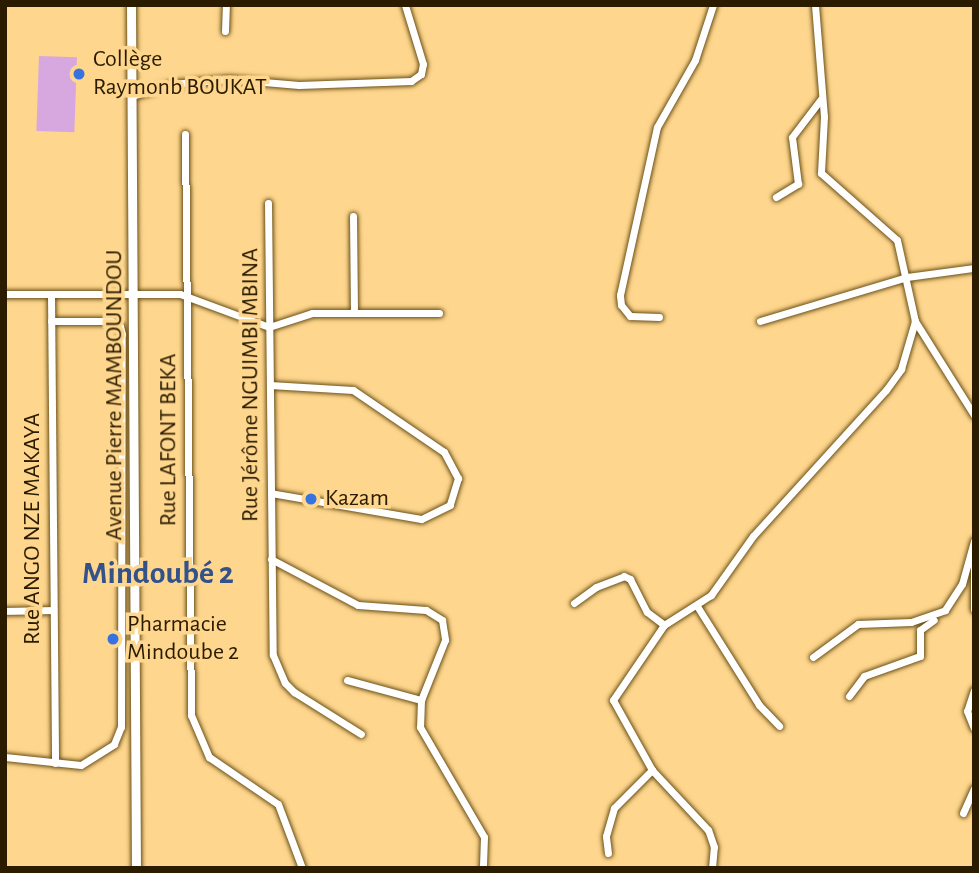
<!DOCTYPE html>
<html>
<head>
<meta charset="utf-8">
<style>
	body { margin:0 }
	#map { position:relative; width:979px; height:873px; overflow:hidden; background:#fed68d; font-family:"Alegreya Sans",sans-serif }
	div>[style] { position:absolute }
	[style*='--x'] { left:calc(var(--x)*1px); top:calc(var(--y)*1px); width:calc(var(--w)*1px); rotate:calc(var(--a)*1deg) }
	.green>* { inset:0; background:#d7a8df; transform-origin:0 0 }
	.roads { filter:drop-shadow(0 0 2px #6b5017) drop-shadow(0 0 2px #6b5017) }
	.minor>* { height:7px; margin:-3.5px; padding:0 3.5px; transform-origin:3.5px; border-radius:3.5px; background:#fff }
	.tertiary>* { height:9px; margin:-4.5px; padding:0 4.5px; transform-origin:4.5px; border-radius:4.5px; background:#fff }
	.dots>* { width:19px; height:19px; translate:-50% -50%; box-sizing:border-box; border:4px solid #fed68d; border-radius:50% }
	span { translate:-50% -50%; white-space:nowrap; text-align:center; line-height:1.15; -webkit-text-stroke:7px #fed68d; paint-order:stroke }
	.poi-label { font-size:24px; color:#2b1c00 }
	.left { translate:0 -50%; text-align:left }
	.street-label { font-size:24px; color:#2b1c00 }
	.district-label { font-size:32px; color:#33528a; font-weight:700 }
	.frame { position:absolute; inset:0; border:7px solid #2b1c00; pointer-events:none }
</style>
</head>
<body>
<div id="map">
	<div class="green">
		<div style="left:39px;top:56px;width:38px;height:75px;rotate:2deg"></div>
	</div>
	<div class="roads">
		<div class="minor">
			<div style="--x:815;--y:5;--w:112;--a:85.4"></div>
			<div style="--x:824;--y:117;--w:56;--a:93.1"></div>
			<div style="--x:821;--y:173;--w:101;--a:41.4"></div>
			<div style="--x:897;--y:240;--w:83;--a:77.5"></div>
			<div style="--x:915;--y:321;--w:111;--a:57.9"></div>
			<div style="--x:225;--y:31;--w:26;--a:-88"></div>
			<div style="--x:132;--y:96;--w:42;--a:-16.7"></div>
			<div style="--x:172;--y:84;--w:57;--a:-5"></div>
			<div style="--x:229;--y:79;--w:70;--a:4.9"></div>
			<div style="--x:299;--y:85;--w:112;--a:-2"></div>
			<div style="--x:411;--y:81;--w:12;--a:-35"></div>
			<div style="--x:421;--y:74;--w:10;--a:-79"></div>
			<div style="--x:423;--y:64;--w:62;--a:-107"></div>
			<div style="--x:185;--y:134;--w:581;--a:89.41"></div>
			<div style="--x:191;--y:715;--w:46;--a:66.8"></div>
			<div style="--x:209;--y:757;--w:83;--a:34.3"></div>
			<div style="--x:278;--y:804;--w:68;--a:69.4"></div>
			<div style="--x:776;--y:197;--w:26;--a:-31"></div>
			<div style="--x:798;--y:184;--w:47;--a:-97.3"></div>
			<div style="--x:792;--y:137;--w:48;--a:-52.7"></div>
			<div style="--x:268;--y:203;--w:452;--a:89.4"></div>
			<div style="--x:273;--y:655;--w:30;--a:67"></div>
			<div style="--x:285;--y:683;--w:13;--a:45"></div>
			<div style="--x:294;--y:692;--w:79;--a:32.1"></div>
			<div style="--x:353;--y:216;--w:97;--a:89.4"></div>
			<div style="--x:5;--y:294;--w:175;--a:0"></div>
			<div style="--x:180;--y:294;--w:95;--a:20.3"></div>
			<div style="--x:269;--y:327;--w:45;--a:-18"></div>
			<div style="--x:312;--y:313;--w:127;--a:0"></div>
			<div style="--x:51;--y:295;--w:468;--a:89.5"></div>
			<div style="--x:659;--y:317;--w:29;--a:-178"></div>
			<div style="--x:630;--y:316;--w:14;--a:-129"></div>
			<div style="--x:621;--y:305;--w:10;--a:-96"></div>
			<div style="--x:620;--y:295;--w:172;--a:-77.6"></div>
			<div style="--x:657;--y:127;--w:77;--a:-60.4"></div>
			<div style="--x:695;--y:60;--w:58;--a:-71.9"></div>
			<div style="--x:760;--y:321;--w:153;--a:-16.7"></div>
			<div style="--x:907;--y:277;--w:68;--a:-7.7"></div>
			<div style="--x:270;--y:385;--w:83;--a:3.4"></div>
			<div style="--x:353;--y:390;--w:110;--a:34.3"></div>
			<div style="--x:444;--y:452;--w:30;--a:62"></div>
			<div style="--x:458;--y:478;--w:28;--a:107"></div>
			<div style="--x:450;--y:505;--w:32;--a:154"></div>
			<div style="--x:421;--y:519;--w:152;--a:-170.2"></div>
			<div style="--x:974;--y:557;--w:52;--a:90"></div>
			<div style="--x:271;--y:559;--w:98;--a:27.9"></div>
			<div style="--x:358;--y:605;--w:68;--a:4.2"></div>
			<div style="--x:426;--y:610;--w:19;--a:32"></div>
			<div style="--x:442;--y:620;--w:20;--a:81"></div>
			<div style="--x:445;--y:640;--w:65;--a:111.8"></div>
			<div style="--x:421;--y:700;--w:27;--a:92"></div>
			<div style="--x:420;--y:727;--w:127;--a:59.8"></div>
			<div style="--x:484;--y:837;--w:31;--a:92"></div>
			<div style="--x:574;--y:603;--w:27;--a:-36"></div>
			<div style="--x:596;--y:587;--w:30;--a:-21"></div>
			<div style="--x:624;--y:576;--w:7;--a:27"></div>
			<div style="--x:630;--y:579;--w:37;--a:63"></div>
			<div style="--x:647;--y:612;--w:21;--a:37"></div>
			<div style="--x:697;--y:606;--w:117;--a:57.9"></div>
			<div style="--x:759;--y:705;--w:29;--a:46"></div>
			<div style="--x:5;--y:611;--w:47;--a:-1.2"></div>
			<div style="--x:813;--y:657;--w:56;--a:-36.3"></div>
			<div style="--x:858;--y:624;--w:53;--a:-2.2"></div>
			<div style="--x:911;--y:622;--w:36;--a:-19"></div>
			<div style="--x:945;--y:610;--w:31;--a:-57"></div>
			<div style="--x:962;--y:584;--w:45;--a:-74.4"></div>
			<div style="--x:347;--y:680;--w:77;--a:15.1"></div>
			<div style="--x:974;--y:690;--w:22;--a:108"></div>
			<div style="--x:967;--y:711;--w:18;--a:68"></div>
			<div style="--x:849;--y:696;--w:25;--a:-53"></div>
			<div style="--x:864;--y:676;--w:59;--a:-19.7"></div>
			<div style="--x:920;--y:656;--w:26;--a:-90"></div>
			<div style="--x:920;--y:630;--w:17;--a:-36"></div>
			<div style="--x:5;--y:757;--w:76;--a:6"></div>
			<div style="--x:81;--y:765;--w:39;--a:-32"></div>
			<div style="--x:114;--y:744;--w:18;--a:-68"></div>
			<div style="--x:121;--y:727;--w:393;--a:-89.9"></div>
			<div style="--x:122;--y:334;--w:8;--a:-104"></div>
			<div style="--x:120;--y:326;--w:10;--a:-151"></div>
			<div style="--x:111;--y:321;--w:60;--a:180"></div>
			<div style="--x:963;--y:813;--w:27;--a:-66"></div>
			<div style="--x:608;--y:853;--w:17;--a:-97"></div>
			<div style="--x:606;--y:836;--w:29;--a:-74"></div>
			<div style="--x:614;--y:808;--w:54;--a:-45"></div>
			<div style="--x:712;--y:868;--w:21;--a:-85"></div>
			<div style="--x:714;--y:847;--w:18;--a:-109"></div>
			<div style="--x:708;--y:830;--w:82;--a:-133"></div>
			<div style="--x:652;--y:770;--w:80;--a:-119.1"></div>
			<div style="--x:613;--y:700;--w:91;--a:-55.8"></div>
			<div style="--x:664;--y:625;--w:56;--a:-32.6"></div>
			<div style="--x:711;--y:595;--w:72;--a:-54.6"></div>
			<div style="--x:753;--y:536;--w:197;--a:-47.7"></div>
			<div style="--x:886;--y:390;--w:26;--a:-54"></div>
			<div style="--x:901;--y:369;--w:50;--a:-73.7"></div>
		</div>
		<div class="tertiary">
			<div style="--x:131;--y:5;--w:863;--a:89.67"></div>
		</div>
	</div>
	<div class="dots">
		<div style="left:79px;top:74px;background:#3672e0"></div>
		<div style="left:311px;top:499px;background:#3672e0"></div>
		<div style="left:113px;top:639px;background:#3672e0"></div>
	</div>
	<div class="poi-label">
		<span class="left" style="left:93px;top:74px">Collège<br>Raymonb BOUKAT</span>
		<span class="left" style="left:325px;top:499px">Kazam</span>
		<span class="left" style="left:127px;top:639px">Pharmacie<br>Mindoube 2</span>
	</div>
	<div class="street-label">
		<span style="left:251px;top:385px;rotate:-90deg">Rue Jérôme NGUIMBI MBINA</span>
		<span style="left:115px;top:395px;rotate:-90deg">Avenue Pierre MAMBOUNDOU</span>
		<span style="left:169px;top:440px;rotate:-90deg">Rue LAFONT BEKA</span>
		<span style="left:33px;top:529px;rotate:-90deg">Rue ANGO NZE MAKAYA</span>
	</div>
	<div class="district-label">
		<span style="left:158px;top:573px">Mindoubé 2</span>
	</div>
	<div class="frame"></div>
</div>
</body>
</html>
